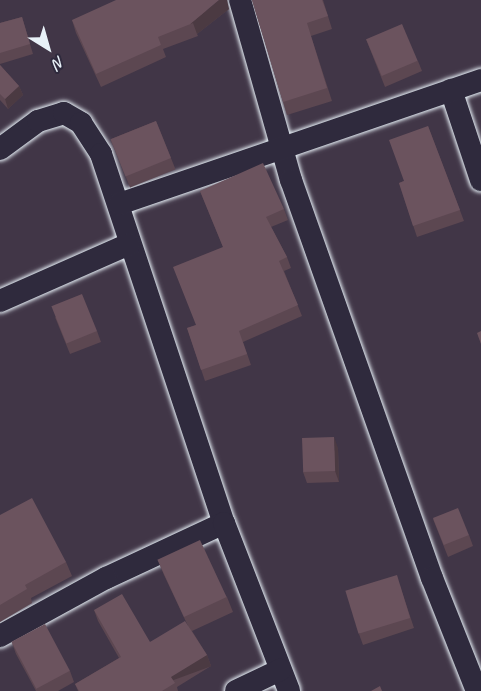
<!DOCTYPE html>
<html>
<head>
<meta charset="utf-8">
<style>
	body { margin:0 }
	#map { position:relative; width:481px; height:691px; overflow:hidden; background:#413647; font-family:Caveat,sans-serif }
	div>[style] { position:absolute }
	[style*='--x'] { left:calc(var(--x)*1px); top:calc(var(--y)*1px); width:calc(var(--w)*1px); rotate:calc(var(--a)*1deg) }
	.roads { filter:drop-shadow(0 0 2px #e8f1f8) drop-shadow(0 0 2px #e8f1f8) }
	.minor>* { height:22px; margin:-11px; padding:0 11px; transform-origin:11px; border-radius:11px; background:#2f2a3d }
	.wall>* { inset:0; background:#5c4751; transform-origin:0 0 }
	.shaded-wall>* { inset:0; background:#4b3a42; transform-origin:0 0 }
	.building>* { inset:0; background:#6b535e; transform-origin:0 0 }
	span { translate:-50% -50%; white-space:nowrap; text-align:center; line-height:1.15; -webkit-text-stroke:4.5px #2f2a3d; paint-order:stroke }
	.north { position:absolute; left:18px; top:18px; width:60px; height:60px; -webkit-text-stroke:4px #2f2a3d; paint-order:stroke; rotate:143deg; font-size:16px; font-weight:700; line-height:24px; text-align:center; color:#e8f1f8 }
	.north::after { content:''; display:block; margin:auto; width:21px; height:27px; background:#e8f1f8; clip-path:polygon(50% 0,100% 100%,50% 72%,0 100%) }
</style>
</head>
<body>
<div id="map">
	<div class="roads">
		<div class="minor">
			<div style="--x:240;--y:0;--w:187;--a:74.2"></div>
			<div style="--x:291;--y:180;--w:422;--a:70.5"></div>
			<div style="--x:432;--y:578;--w:122;--a:68.3"></div>
			<div style="--x:451;--y:90;--w:95;--a:71.6"></div>
			<div style="--x:0;--y:149;--w:47;--a:-36.4"></div>
			<div style="--x:38;--y:121;--w:27;--a:-17"></div>
			<div style="--x:64;--y:113;--w:20;--a:30"></div>
			<div style="--x:81;--y:123;--w:37;--a:57"></div>
			<div style="--x:101;--y:154;--w:389;--a:71.6"></div>
			<div style="--x:224;--y:523;--w:130;--a:155"></div>
			<div style="--x:106;--y:578;--w:121;--a:151.3"></div>
			<div style="--x:119;--y:204;--w:383;--a:-18.9"></div>
			<div style="--x:0;--y:301;--w:141;--a:-23.8"></div>
			<div style="--x:224;--y:523;--w:180;--a:68.8"></div>
			<div style="--x:236;--y:691;--w:49;--a:-25.5"></div>
		</div>
	</div>
	<div class="wall">
		<div style="clip-path:polygon(252px 0,323px 0,332px 29px,311px 36px,332px 101px,287px 115px)"></div>
		<div style="clip-path:polygon(229px 9px,197px 34px,198px 36px,163px 49px,166px 57px,101px 87px,76px 33px,72px 20px)"></div>
		<div style="clip-path:polygon(22px 17px,33px 54px,0 64px,0 23px)"></div>
		<div style="clip-path:polygon(366px 39px,418px 61px,422px 71px,385px 87px)"></div>
		<div style="clip-path:polygon(0 65px,19px 86px,23px 95px,8px 109px,0 100px)"></div>
		<div style="left:156px;top:121px;width:52px;height:49px;rotate:68deg"></div>
		<div style="clip-path:polygon(428px 126px,464px 221px,417px 237px,399px 183px,404px 181px)"></div>
		<div style="clip-path:polygon(200px 191px,284px 209px,288px 220px,271px 227px,287px 257px,291px 268px,284px 271px,302px 316px,243px 342px,251px 365px,205px 381px,187px 328px,196px 325px,223px 247px)"></div>
		<div style="clip-path:polygon(55px 317px,97px 331px,101px 342px,70px 354px)"></div>
		<div style="clip-path:polygon(338px 448px,339px 482px,307px 483px,303px 472px)"></div>
		<div style="clip-path:polygon(0 515px,66px 562px,72px 576px,31px 598px,32px 603px,0 622px)"></div>
		<div style="clip-path:polygon(433px 519px,469px 535px,473px 546px,448px 557px)"></div>
		<div style="clip-path:polygon(158px 560px,227px 597px,233px 612px,192px 631px,207px 655px,211px 666px,177px 687px,178px 691px,78px 691px,75px 684px,119px 658px,98px 621px,94px 610px,150px 642px,188px 626px,164px 575px)"></div>
		<div style="clip-path:polygon(400px 586px,414px 628px,363px 645px,359px 634px)"></div>
		<div style="clip-path:polygon(12px 643px,70px 671px,74px 682px,58px 691px,36px 691px,16px 654px)"></div>
	</div>
	<div class="shaded-wall">
		<div style="clip-path:polygon(219px 0,227px 0,229px 9px,197px 34px,193px 23px,189px 25px)"></div>
		<div style="clip-path:polygon(19px 86px,23px 95px,8px 109px,5px 99px)"></div>
		<div style="clip-path:polygon(334px 437px,338px 448px,339px 482px,335px 471px)"></div>
		<div style="left:207px;top:655px;width:12px;height:42px;rotate:70deg"></div>
	</div>
	<div class="building">
		<div style="clip-path:polygon(116px 0,219px 0,189px 25px,193px 23px,158px 37px,161px 45px,96px 74px,72px 20px)"></div>
		<div style="clip-path:polygon(252px 0,322px 0,328px 16px,307px 23px,327px 88px,283px 102px)"></div>
		<div style="clip-path:polygon(22px 17px,30px 44px,0 53px,0 23px)"></div>
		<div style="left:402px;top:24px;width:40px;height:39px;rotate:67deg"></div>
		<div style="clip-path:polygon(0 65px,19px 86px,5px 99px,0 94px)"></div>
		<div style="left:156px;top:121px;width:40px;height:49px;rotate:68deg"></div>
		<div style="clip-path:polygon(428px 126px,460px 210px,413px 226px,399px 183px,404px 181px,389px 140px)"></div>
		<div style="clip-path:polygon(263px 163px,284px 209px,266px 217px,287px 257px,279px 261px,298px 305px,239px 331px,247px 354px,201px 370px,187px 328px,196px 325px,173px 267px,223px 247px,200px 191px)"></div>
		<div style="left:82px;top:294px;width:40px;height:33px;rotate:68deg"></div>
		<div style="clip-path:polygon(481px 331px,481px 344px,477px 333px)"></div>
		<div style="left:334px;top:437px;width:34px;height:32px;rotate:88deg"></div>
		<div style="clip-path:polygon(32px 498px,66px 562px,25px 585px,27px 589px,0 605px,0 515px)"></div>
		<div style="left:458px;top:508px;width:29px;height:27px;rotate:68deg"></div>
		<div style="left:200px;top:540px;width:63px;height:47px;rotate:65deg"></div>
		<div style="left:397px;top:575px;width:45px;height:54px;rotate:73deg"></div>
		<div style="clip-path:polygon(122px 594px,150px 642px,185px 621px,207px 655px,171px 677px,175px 683px,162px 691px,79px 691px,75px 684px,121px 657px,94px 610px)"></div>
		<div style="left:45px;top:624px;width:53px;height:38px;rotate:62deg"></div>
		<div style="clip-path:polygon(380px 686px,382px 691px,371px 691px)"></div>
	</div>
	<div class="north">N</div>
</div>
</body>
</html>
